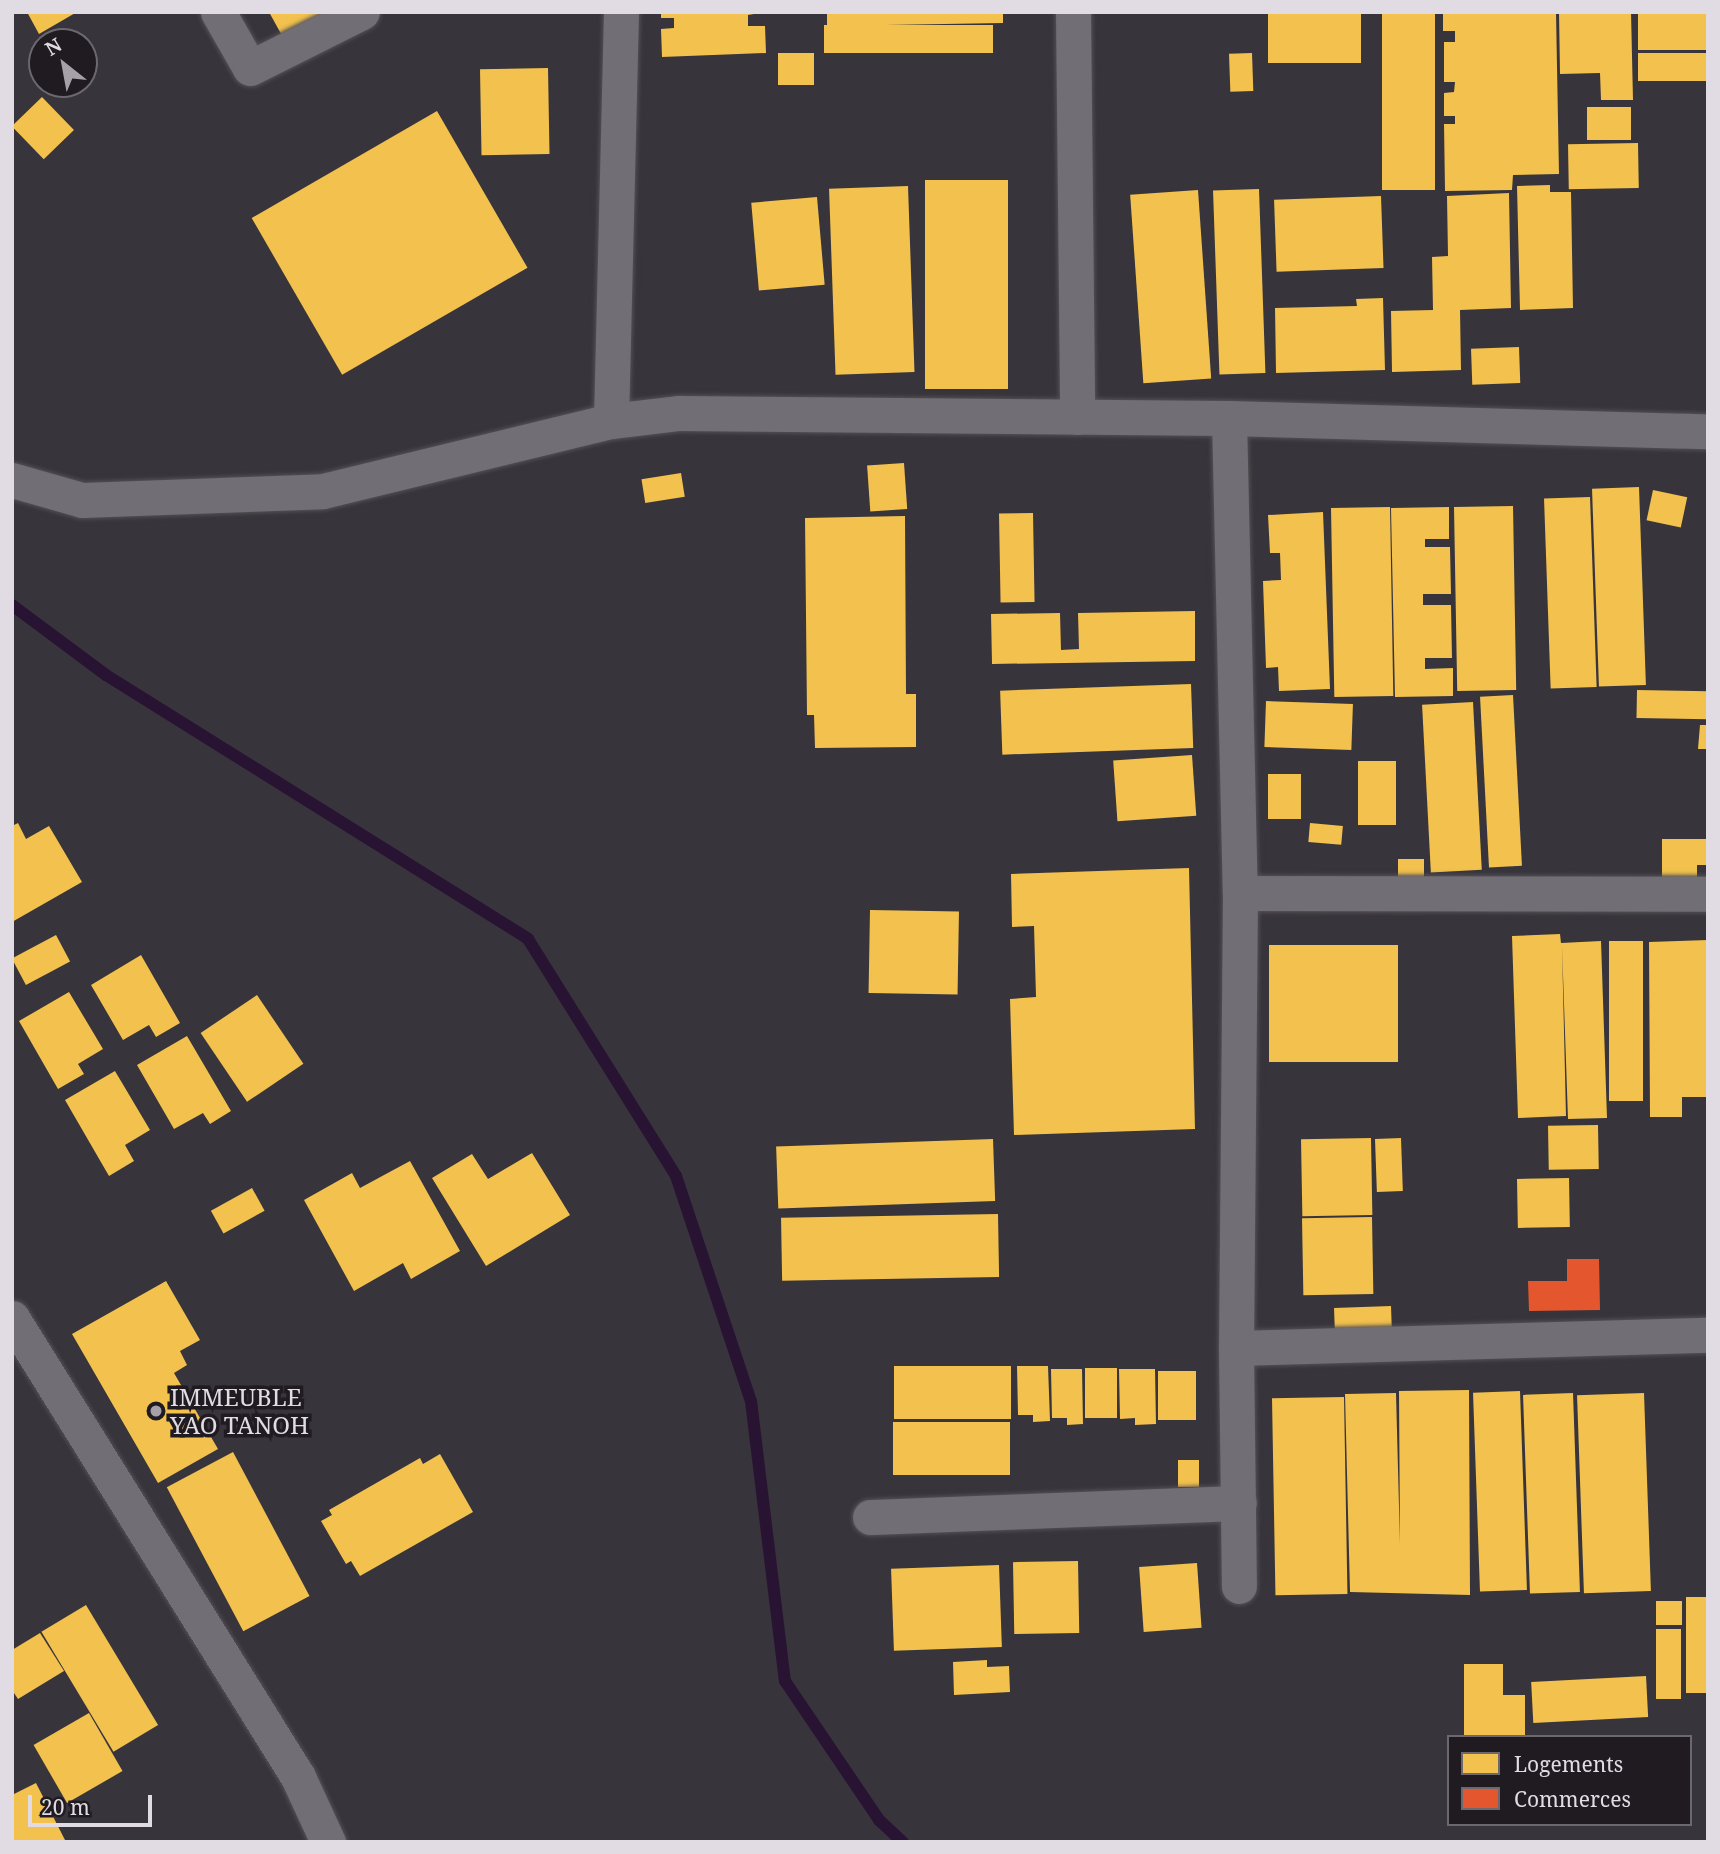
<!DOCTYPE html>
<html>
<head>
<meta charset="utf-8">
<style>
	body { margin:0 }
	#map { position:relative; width:1720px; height:1854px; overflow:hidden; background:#38343b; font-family:"Noto Serif",serif }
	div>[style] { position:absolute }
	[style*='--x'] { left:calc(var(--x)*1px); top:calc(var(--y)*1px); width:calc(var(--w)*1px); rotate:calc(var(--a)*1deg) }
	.homes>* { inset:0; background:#f2c14e; transform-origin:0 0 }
	.shops>* { inset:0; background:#e4572e }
	.stream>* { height:12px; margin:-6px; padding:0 6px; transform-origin:6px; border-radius:6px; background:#291333 }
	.roads { filter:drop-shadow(0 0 2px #535055) drop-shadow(0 0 2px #535055) }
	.street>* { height:35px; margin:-17.5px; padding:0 17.5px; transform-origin:17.5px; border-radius:17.5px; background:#726e75 }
	.dots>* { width:19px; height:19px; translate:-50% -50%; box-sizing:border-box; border:4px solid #1f1b21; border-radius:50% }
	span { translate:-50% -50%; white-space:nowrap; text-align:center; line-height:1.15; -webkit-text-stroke:7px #1f1b21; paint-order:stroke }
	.poi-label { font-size:24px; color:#e1dce3 }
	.left { translate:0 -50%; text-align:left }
	.frame { position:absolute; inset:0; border:14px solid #e1dce3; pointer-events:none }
	.legend { position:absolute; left:1447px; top:1735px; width:245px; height:91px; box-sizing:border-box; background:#1f1b21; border:2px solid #6d686f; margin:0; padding:9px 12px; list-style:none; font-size:21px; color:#e1dce3 }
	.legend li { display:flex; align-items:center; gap:14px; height:35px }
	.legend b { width:35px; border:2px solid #6d686f }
	.north { position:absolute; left:28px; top:28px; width:70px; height:70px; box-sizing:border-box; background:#1f1b21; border:2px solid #6d686f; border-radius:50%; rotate:329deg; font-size:19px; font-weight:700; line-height:28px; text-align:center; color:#e1dce3 }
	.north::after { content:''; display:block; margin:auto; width:24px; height:32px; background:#a6a1a8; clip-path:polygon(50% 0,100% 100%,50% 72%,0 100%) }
	.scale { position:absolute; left:28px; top:1795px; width:124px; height:32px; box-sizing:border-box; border:4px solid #e1dce3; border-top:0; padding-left:9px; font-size:21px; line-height:24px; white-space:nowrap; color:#e1dce3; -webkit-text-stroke:5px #1f1b21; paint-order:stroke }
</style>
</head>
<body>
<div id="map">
	<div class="homes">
		<div style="clip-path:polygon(27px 12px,77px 12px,39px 34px)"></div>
		<div style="clip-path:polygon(269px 12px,330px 12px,285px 41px)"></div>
		<div style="clip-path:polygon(661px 12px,765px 12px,748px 15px,748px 26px,765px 26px,766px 53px,662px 57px,661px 29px,674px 28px,674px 18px,661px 18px)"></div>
		<div style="clip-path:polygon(827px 12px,1003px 12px,1003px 23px,827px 26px)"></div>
		<div style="left:1268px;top:12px;width:93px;height:51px"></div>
		<div style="left:1382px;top:12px;width:53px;height:178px"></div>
		<div style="clip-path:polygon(1443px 12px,1556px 12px,1559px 174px,1513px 175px,1512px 190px,1445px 191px,1444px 124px,1455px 124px,1455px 116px,1444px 116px,1444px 93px,1454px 92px,1455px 82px,1444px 82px,1444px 42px,1455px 42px,1455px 31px,1443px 31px)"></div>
		<div style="clip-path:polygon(1559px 12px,1631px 12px,1633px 100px,1601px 100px,1600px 73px,1560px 74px)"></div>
		<div style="left:1638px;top:12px;width:70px;height:38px"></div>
		<div style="left:993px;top:25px;width:28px;height:169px;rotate:90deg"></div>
		<div style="left:778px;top:53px;width:36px;height:32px"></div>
		<div style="left:1252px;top:53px;width:38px;height:23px;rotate:88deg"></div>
		<div style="left:1708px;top:53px;width:28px;height:70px;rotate:90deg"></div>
		<div style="left:548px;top:68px;width:86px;height:68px;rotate:89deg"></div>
		<div style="left:42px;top:97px;width:46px;height:42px;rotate:46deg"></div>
		<div style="left:1587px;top:107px;width:44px;height:33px"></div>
		<div style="left:437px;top:111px;width:181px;height:214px;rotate:60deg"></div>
		<div style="left:1638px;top:143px;width:45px;height:70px;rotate:89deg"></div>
		<div style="left:925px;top:180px;width:83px;height:209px"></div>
		<div style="clip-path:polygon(1550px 185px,1550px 192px,1571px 192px,1573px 308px,1520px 310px,1517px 186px)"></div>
		<div style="left:908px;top:186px;width:186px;height:79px;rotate:88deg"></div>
		<div style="left:1259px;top:189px;width:184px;height:46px;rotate:88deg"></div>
		<div style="left:1198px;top:190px;width:189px;height:68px;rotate:86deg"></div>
		<div style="clip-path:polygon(1509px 193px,1511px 308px,1460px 310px,1461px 370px,1392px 372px,1391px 311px,1433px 310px,1432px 257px,1448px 256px,1447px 196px)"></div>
		<div style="left:1381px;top:196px;width:72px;height:107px;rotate:88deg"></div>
		<div style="left:817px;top:197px;width:88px;height:66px;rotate:85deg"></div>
		<div style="clip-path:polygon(1383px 298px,1385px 370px,1276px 373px,1275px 308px,1357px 306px,1356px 299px)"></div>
		<div style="left:1519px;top:347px;width:36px;height:48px;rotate:88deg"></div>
		<div style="left:904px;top:463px;width:46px;height:37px;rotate:86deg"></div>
		<div style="left:681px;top:473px;width:24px;height:40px;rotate:81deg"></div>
		<div style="left:1639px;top:487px;width:198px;height:47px;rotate:88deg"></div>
		<div style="left:1653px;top:490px;width:35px;height:31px;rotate:12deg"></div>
		<div style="left:1590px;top:497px;width:190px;height:46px;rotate:88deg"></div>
		<div style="left:1513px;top:506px;width:184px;height:59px;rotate:89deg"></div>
		<div style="left:1390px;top:507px;width:189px;height:59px;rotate:89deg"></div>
		<div style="clip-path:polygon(1449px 507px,1449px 539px,1425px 539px,1425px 547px,1450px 547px,1451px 594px,1423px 594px,1423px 605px,1451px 605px,1452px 658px,1425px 658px,1425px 669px,1453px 668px,1453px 696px,1395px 697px,1391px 508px)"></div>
		<div style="clip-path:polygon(1323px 512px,1330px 689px,1279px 691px,1278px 667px,1266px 668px,1263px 581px,1281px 580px,1280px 553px,1270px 553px,1268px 515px)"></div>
		<div style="left:1033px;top:513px;width:89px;height:34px;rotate:89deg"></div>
		<div style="clip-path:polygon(905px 516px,906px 694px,916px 694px,916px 747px,815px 748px,814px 715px,807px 715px,805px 518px)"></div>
		<div style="clip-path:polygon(1195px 611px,1195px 661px,992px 664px,991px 614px,1060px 613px,1061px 650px,1079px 649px,1078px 613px)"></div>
		<div style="left:1191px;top:684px;width:64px;height:191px;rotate:88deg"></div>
		<div style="left:1637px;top:690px;width:71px;height:28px;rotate:1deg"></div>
		<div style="left:1513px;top:695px;width:171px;height:33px;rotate:87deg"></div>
		<div style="left:1266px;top:701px;width:87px;height:46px;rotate:2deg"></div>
		<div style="left:1473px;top:702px;width:168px;height:51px;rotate:87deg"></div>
		<div style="clip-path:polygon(1700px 725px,1708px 725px,1708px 749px,1698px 749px)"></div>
		<div style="left:1192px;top:755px;width:61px;height:79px;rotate:86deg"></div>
		<div style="left:1358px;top:761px;width:38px;height:64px"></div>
		<div style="left:1268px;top:774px;width:33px;height:45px"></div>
		<div style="clip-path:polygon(18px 823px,26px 839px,49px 826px,82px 882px,12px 922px,12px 826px)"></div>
		<div style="left:1310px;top:823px;width:33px;height:19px;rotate:5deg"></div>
		<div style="clip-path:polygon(1662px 839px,1708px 839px,1708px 865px,1697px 865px,1697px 878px,1662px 878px)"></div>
		<div style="left:1398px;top:859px;width:26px;height:21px"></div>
		<div style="clip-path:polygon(1189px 868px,1195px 1129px,1014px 1135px,1010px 999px,1036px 997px,1034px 926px,1012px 927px,1011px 874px)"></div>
		<div style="left:870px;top:910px;width:89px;height:83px;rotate:1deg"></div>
		<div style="clip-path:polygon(1560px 934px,1561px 943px,1601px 941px,1607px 1118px,1568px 1119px,1562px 946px,1566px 1116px,1518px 1118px,1512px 936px)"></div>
		<div style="left:56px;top:935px;width:30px;height:50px;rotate:62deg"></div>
		<div style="clip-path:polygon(1708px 940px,1708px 1097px,1682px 1097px,1682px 1117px,1650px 1117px,1649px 942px)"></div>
		<div style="left:1609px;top:941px;width:34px;height:160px"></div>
		<div style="left:1398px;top:945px;width:117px;height:129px;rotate:90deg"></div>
		<div style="clip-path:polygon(141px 955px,180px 1023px,156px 1037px,149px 1025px,123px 1040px,91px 985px)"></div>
		<div style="clip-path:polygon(69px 992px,103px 1049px,78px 1064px,84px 1074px,58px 1089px,19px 1021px)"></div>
		<div style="left:257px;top:995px;width:83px;height:68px;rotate:56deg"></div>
		<div style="clip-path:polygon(187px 1036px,231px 1111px,210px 1124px,203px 1113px,174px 1129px,137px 1065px)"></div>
		<div style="clip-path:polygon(115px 1071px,150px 1130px,125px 1145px,134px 1161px,109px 1176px,65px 1100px)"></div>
		<div style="left:1598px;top:1125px;width:44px;height:50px;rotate:89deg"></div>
		<div style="left:1371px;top:1138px;width:77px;height:70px;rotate:89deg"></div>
		<div style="left:1401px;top:1138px;width:53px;height:26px;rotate:88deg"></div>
		<div style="left:993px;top:1139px;width:62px;height:217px;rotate:88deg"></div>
		<div style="clip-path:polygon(532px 1153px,570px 1215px,486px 1266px,432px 1178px,472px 1154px,488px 1179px)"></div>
		<div style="clip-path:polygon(410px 1161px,460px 1251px,411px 1279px,403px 1263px,354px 1291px,304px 1200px,352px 1173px,360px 1188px)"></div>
		<div style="left:1569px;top:1178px;width:49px;height:52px;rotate:89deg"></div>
		<div style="left:252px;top:1188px;width:26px;height:47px;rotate:61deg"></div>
		<div style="left:998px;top:1214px;width:63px;height:217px;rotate:89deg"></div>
		<div style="left:1372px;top:1217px;width:77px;height:70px;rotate:89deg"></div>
		<div style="clip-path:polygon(166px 1281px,200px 1340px,180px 1351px,187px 1365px,174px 1373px,218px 1449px,158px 1483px,72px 1334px)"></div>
		<div style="left:1391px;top:1306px;width:27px;height:57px;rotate:88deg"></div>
		<div style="left:894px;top:1366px;width:117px;height:53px"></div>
		<div style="clip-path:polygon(1017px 1366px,1048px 1366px,1050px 1421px,1033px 1422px,1033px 1415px,1018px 1415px)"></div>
		<div style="left:1085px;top:1368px;width:32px;height:50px"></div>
		<div style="clip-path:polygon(1051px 1369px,1082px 1369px,1083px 1424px,1067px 1425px,1067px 1418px,1052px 1418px)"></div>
		<div style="clip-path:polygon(1119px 1369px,1155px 1369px,1156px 1424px,1135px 1425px,1135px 1418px,1120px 1419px)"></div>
		<div style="left:1158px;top:1371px;width:38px;height:49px"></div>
		<div style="clip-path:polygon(1469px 1390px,1470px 1595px,1350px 1592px,1345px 1394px,1396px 1393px,1400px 1544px,1399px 1391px)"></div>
		<div style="left:1520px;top:1391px;width:199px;height:47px;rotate:88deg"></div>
		<div style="left:1573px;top:1393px;width:199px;height:50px;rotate:88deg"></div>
		<div style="left:1644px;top:1393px;width:198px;height:67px;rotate:88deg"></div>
		<div style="left:1344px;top:1397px;width:197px;height:72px;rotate:89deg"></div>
		<div style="left:893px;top:1422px;width:117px;height:53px"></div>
		<div style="left:233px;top:1452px;width:163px;height:75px;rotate:62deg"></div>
		<div style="clip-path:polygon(440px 1454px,473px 1512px,360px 1576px,351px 1561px,346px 1564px,321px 1521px,332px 1515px,329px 1510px,420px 1458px,423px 1464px)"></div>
		<div style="left:1199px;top:1460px;width:27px;height:21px;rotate:90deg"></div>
		<div style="left:1078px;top:1561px;width:72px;height:65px;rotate:89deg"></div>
		<div style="left:1197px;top:1563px;width:65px;height:58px;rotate:86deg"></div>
		<div style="left:999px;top:1565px;width:82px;height:108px;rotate:88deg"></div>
		<div style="left:1708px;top:1597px;width:96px;height:22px;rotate:90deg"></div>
		<div style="left:1682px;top:1601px;width:24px;height:26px;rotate:90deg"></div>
		<div style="left:86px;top:1605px;width:140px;height:52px;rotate:59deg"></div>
		<div style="left:1656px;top:1629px;width:25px;height:70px"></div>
		<div style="clip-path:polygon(40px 1633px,64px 1671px,18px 1699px,12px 1690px,12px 1650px)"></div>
		<div style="clip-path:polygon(987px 1660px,987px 1667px,1009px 1666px,1010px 1692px,954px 1695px,953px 1662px)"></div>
		<div style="clip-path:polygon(1464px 1664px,1503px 1664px,1503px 1695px,1525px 1695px,1525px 1737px,1464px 1737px)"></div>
		<div style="left:1646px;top:1676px;width:41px;height:115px;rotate:87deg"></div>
		<div style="left:89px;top:1713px;width:67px;height:64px;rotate:60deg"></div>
		<div style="clip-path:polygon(36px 1783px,66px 1842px,12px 1842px,12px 1795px)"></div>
	</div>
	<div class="shops">
		<div style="clip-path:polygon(1567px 1259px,1599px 1259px,1600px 1310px,1529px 1311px,1528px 1281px,1567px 1281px)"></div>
	</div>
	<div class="stream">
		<div style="--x:12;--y:605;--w:117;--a:36.7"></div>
		<div style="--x:106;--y:675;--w:498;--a:32"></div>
		<div style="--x:528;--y:939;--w:279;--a:58"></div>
		<div style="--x:676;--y:1176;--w:237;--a:71.6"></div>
		<div style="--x:751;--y:1401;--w:282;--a:83.1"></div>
		<div style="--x:785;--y:1681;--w:168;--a:55.9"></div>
		<div style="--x:879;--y:1820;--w:33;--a:43"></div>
	</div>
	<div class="roads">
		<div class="street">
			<div style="--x:218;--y:12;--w:64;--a:60.3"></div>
			<div style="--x:250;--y:68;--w:125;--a:-26.6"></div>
			<div style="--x:1073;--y:12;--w:405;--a:89.4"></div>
			<div style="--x:1229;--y:418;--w:475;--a:88.7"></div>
			<div style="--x:1240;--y:893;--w:455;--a:90.5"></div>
			<div style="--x:1236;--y:1348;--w:238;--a:89.3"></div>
			<div style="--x:611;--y:421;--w:409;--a:-88.6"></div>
			<div style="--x:12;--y:480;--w:73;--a:15.9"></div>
			<div style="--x:82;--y:500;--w:241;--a:-2.1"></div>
			<div style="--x:323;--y:491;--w:296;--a:-13.7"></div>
			<div style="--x:611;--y:421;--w:67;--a:-6.8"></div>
			<div style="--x:678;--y:413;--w:551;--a:0.52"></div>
			<div style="--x:1229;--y:418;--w:479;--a:1.6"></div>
			<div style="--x:1240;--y:893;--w:468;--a:0.1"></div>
			<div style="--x:12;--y:1318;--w:541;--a:58.07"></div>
			<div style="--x:298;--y:1777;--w:72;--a:65.2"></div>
			<div style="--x:1236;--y:1348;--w:472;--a:-1.6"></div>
			<div style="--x:870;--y:1517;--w:369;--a:-2.2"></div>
		</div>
	</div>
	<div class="dots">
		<div style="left:156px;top:1411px;background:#a6a1a8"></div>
	</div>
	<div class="poi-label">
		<span class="left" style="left:170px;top:1411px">IMMEUBLE<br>YAO TANOH</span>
	</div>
	<div class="frame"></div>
	<ul class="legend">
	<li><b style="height:19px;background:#f2c14e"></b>Logements</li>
	<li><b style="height:19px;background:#e4572e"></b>Commerces</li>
	</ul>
	<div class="north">N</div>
	<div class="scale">20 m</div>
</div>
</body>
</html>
